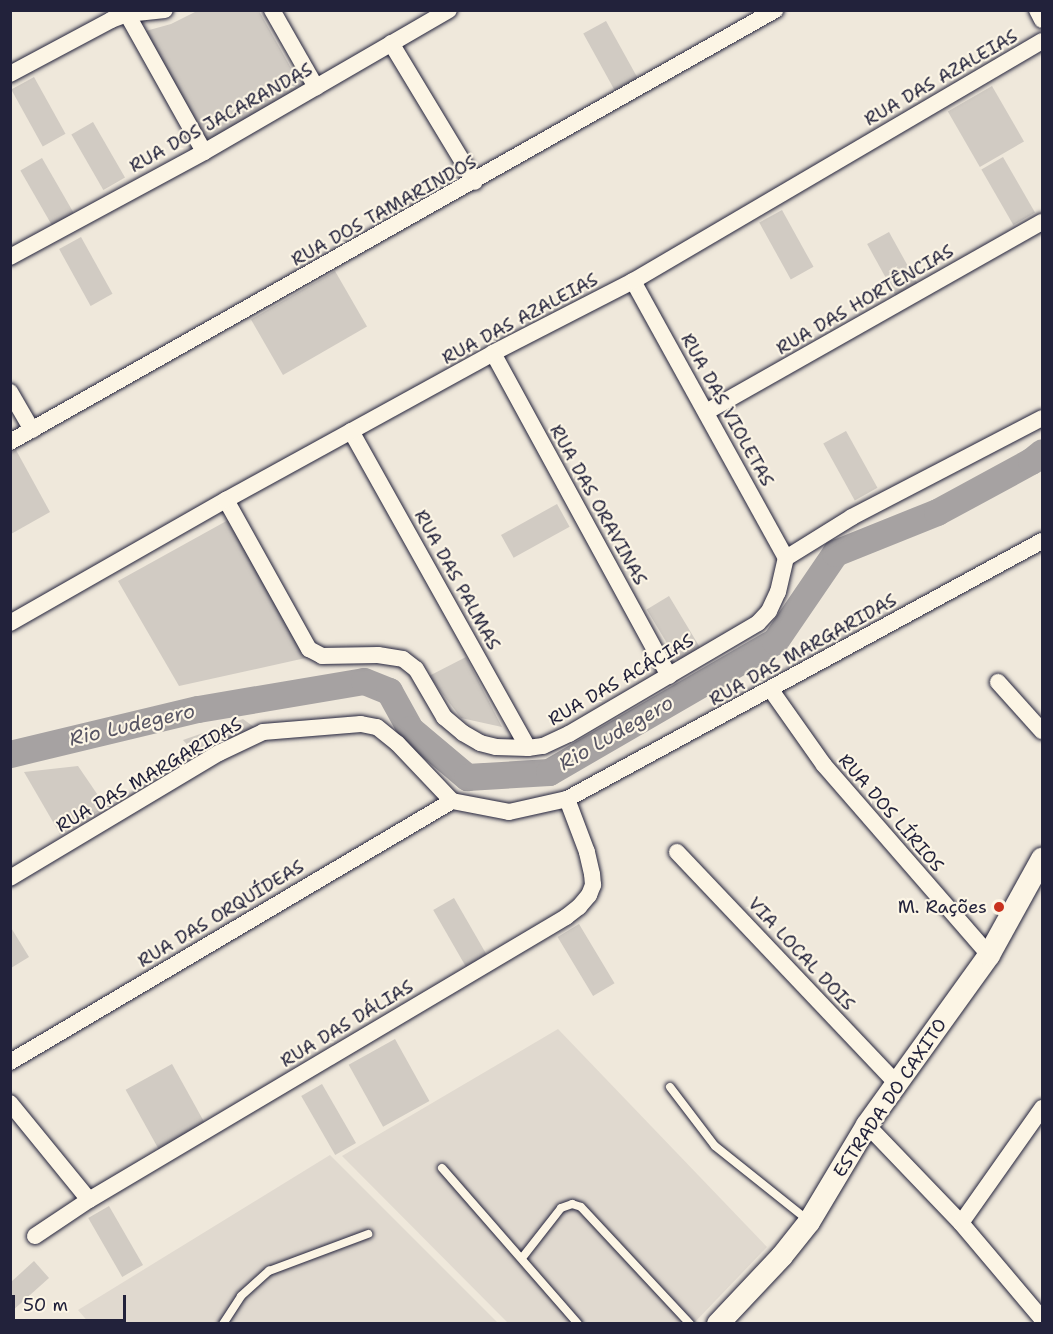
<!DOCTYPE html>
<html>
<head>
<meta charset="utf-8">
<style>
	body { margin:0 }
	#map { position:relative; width:1053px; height:1334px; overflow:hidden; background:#efe8db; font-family:"Shantell Sans",sans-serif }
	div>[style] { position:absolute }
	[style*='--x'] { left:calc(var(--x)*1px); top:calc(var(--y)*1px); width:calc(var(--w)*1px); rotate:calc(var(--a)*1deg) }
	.built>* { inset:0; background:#e0d9cf }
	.green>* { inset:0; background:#d1cbc3; transform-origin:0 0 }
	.river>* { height:27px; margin:-13.5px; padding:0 13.5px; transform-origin:13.5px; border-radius:13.5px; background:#a6a2a2 }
	.roads { filter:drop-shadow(0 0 2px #22223b) drop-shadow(0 0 2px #22223b) }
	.lane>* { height:8px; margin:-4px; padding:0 4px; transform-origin:4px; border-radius:4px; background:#fcf5e5 }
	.street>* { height:16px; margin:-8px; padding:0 8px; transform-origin:8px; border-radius:8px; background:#fcf5e5 }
	.secondary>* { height:22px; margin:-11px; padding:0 11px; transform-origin:11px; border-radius:11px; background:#fcf5e5 }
	.dots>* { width:16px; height:16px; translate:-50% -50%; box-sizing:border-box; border:3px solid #fcf5e5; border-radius:50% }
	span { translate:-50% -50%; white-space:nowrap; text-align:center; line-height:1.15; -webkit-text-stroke:4.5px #fcf5e5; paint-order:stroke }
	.street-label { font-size:18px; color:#22223b }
	.poi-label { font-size:18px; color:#22223b }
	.right { translate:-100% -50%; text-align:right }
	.water-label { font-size:20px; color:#575564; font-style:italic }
	.frame { position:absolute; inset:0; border:12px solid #22223b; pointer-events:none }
	.scale { position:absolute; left:12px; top:1295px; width:114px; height:27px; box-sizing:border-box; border:3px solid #22223b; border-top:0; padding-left:8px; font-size:18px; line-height:21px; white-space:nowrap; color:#22223b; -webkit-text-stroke:4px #fcf5e5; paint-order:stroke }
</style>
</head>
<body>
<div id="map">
	<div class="built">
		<div style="clip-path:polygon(558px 1029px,767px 1247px,694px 1323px,508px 1323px,342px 1156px)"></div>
		<div style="clip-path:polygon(330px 1155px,498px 1323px,90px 1324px,78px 1310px)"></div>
	</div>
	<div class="green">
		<div style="clip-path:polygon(197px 11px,259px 11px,304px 91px,218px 137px,205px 138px,142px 32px,171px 24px)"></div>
		<div style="left:606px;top:21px;width:65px;height:26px;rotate:61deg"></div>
		<div style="left:34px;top:77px;width:65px;height:26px;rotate:61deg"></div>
		<div style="left:992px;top:86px;width:64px;height:51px;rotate:60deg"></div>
		<div style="left:93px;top:122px;width:64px;height:25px;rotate:60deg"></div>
		<div style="left:1003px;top:157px;width:64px;height:25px;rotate:60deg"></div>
		<div style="left:42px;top:158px;width:64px;height:25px;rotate:60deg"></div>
		<div style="left:782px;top:210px;width:65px;height:26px;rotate:61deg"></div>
		<div style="left:889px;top:232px;width:65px;height:25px;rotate:61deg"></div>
		<div style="left:81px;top:237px;width:65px;height:25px;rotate:61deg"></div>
		<div style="left:335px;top:271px;width:64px;height:97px;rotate:60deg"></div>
		<div style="left:846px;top:431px;width:65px;height:26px;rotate:61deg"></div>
		<div style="clip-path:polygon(16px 450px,50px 512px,11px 534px,11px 453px)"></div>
		<div style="left:557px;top:504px;width:26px;height:64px;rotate:61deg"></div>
		<div style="clip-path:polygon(230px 519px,310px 657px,179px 686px,118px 581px)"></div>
		<div style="left:669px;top:596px;width:61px;height:26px;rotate:59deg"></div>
		<div style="clip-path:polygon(466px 657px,502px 727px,461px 718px,429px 676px)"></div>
		<div style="clip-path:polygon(243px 719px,254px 727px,199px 758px,183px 740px)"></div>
		<div style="clip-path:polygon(78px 766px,106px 807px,60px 834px,24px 772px)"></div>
		<div style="left:454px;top:898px;width:68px;height:24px;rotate:60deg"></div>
		<div style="left:579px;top:924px;width:69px;height:25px;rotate:59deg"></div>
		<div style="clip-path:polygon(10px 926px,29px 957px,11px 968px,10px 968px)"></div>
		<div style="left:395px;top:1039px;width:71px;height:53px;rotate:61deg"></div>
		<div style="left:172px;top:1064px;width:71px;height:53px;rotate:61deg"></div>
		<div style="left:322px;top:1084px;width:68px;height:24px;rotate:60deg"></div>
		<div style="left:109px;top:1206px;width:68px;height:24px;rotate:60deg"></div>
		<div style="clip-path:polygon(34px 1261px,49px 1278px,11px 1312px,11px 1282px)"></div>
	</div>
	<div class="river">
		<div style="--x:10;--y:754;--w:193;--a:-13.5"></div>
		<div style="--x:198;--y:709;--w:168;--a:-9.6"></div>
		<div style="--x:364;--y:681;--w:27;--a:22"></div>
		<div style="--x:389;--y:691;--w:43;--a:61.1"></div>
		<div style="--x:410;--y:729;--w:75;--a:40.1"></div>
		<div style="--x:467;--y:777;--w:82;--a:-3.5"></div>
		<div style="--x:549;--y:772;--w:261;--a:-30.1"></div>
		<div style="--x:775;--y:641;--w:107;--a:-55.7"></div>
		<div style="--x:835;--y:553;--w:110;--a:-21.9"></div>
		<div style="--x:937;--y:512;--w:107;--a:-28.5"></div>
		<div style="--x:1031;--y:461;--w:14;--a:-39"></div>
	</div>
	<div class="roads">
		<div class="lane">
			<div style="--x:670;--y:1087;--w:74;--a:52.7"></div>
			<div style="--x:715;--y:1146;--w:120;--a:38.6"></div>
			<div style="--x:442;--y:1168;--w:207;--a:48.9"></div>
			<div style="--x:522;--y:1258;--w:63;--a:-52"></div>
			<div style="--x:561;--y:1208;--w:12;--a:-20"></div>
			<div style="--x:572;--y:1204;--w:9;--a:18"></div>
			<div style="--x:581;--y:1207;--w:160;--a:47"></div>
			<div style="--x:223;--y:1324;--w:33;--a:-57"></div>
			<div style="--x:241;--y:1296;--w:38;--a:-42"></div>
			<div style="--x:269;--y:1271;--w:106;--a:-20.5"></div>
		</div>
		<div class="street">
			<div style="--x:272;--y:10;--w:89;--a:60.3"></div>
			<div style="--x:1037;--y:10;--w:11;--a:63"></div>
			<div style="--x:127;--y:14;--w:158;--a:60.8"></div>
			<div style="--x:391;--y:43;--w:162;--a:58.9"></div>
			<div style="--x:10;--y:74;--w:115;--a:-28.1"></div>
			<div style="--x:111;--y:20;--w:17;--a:-21"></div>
			<div style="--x:127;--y:14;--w:38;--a:-6"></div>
			<div style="--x:10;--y:257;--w:221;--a:-28.4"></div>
			<div style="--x:204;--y:152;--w:283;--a:-30.1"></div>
			<div style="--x:633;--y:281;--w:316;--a:61.1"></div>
			<div style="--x:493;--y:353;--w:368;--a:61.4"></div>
			<div style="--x:10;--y:392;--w:44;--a:59.9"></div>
			<div style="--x:706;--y:412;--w:386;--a:-29.5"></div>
			<div style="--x:351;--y:431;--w:363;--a:60.8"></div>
			<div style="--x:10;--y:442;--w:879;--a:-29.45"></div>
			<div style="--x:226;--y:500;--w:171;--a:60.9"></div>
			<div style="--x:309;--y:649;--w:15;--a:28"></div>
			<div style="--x:322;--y:656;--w:56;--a:-1"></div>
			<div style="--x:378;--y:655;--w:25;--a:9"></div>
			<div style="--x:403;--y:659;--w:16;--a:38"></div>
			<div style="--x:416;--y:669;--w:56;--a:59.7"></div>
			<div style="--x:444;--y:717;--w:25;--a:40"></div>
			<div style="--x:463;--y:733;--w:20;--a:30"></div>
			<div style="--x:480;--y:743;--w:16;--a:14"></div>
			<div style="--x:496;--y:747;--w:32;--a:2"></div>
			<div style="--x:528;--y:748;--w:15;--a:-8"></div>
			<div style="--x:543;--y:746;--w:29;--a:-25"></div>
			<div style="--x:569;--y:734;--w:219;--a:-30.4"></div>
			<div style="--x:758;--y:623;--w:16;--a:-47"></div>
			<div style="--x:769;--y:611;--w:21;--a:-65"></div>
			<div style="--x:778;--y:592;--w:35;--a:-77"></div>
			<div style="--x:786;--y:558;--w:78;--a:-31.8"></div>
			<div style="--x:852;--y:517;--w:214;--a:-27.5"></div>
			<div style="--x:10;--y:623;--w:249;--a:-29.7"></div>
			<div style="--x:226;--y:500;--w:305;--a:-28.8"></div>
			<div style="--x:493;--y:353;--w:157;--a:-27.2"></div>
			<div style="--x:633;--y:281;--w:474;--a:-30.4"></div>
			<div style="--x:998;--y:682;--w:66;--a:48.1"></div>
			<div style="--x:771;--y:690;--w:92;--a:54.8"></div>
			<div style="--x:824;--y:765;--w:252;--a:49"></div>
			<div style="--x:677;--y:852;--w:318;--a:46.5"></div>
			<div style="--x:10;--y:878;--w:244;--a:-30.9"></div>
			<div style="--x:219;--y:753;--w:49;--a:-25.5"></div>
			<div style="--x:263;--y:732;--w:98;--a:-4.7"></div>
			<div style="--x:361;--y:724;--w:16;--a:11"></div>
			<div style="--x:377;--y:727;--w:26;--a:39"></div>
			<div style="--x:397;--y:743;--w:80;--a:46.5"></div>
			<div style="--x:452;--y:801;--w:58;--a:10.9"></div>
			<div style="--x:509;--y:812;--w:59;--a:-12.6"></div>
			<div style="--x:567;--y:799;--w:541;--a:-28.51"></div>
			<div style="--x:10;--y:1062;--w:513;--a:-30.56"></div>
			<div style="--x:10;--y:1103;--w:125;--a:50.8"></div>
			<div style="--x:867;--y:1125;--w:136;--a:46.2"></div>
			<div style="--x:961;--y:1223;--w:126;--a:49.8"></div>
			<div style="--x:961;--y:1223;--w:141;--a:-54.8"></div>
			<div style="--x:35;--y:1236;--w:65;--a:-33.7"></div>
			<div style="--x:89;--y:1200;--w:555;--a:-30.68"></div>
			<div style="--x:566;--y:917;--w:16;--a:-38"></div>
			<div style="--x:579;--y:907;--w:16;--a:-50"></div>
			<div style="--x:589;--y:895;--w:11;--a:-68"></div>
			<div style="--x:593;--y:885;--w:11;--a:-95"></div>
			<div style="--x:592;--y:874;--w:23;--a:-103"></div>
			<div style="--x:587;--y:852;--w:57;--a:-110.7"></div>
		</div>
		<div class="secondary">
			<div style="--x:718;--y:1324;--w:93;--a:-46.7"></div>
			<div style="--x:782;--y:1256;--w:43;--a:-51.5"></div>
			<div style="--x:809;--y:1222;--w:113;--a:-59.1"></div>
			<div style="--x:867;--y:1125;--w:209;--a:-54.3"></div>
			<div style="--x:989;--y:955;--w:110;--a:-61.1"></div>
		</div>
	</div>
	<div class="dots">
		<div style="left:999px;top:907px;background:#c8321e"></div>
	</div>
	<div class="street-label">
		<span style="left:941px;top:78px;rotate:-30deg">RUA DAS AZALEIAS</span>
		<span style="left:221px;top:118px;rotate:-29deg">RUA DOS JACARANDAS</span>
		<span style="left:384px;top:211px;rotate:-29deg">RUA DOS TAMARINDOS</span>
		<span style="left:865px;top:300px;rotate:-30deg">RUA DAS HORTÊNCIAS</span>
		<span style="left:520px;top:319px;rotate:-28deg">RUA DAS AZALEIAS</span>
		<span style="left:727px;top:410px;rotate:61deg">RUA DAS VIOLETAS</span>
		<span style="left:598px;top:505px;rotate:61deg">RUA DAS ORAVINAS</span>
		<span style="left:457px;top:580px;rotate:61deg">RUA DAS PALMAS</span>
		<span style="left:803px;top:650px;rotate:-29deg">RUA DAS MARGARIDAS</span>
		<span style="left:621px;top:680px;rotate:-30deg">RUA DAS ACÁCIAS</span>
		<span style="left:149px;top:775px;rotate:-30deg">RUA DAS MARGARIDAS</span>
		<span style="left:891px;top:813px;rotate:49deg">RUA DOS LÍRIOS</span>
		<span style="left:221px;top:914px;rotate:-31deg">RUA DAS ORQUÍDEAS</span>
		<span style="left:801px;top:954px;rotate:47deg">VIA LOCAL DOIS</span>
		<span style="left:347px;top:1024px;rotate:-31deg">RUA DAS DÁLIAS</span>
		<span style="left:890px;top:1098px;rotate:-56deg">ESTRADA DO CAXITO</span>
	</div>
	<div class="poi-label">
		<span class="right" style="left:987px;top:907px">M. Rações</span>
	</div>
	<div class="water-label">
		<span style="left:132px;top:725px;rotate:-13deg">Rio Ludegero</span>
		<span style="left:616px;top:733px;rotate:-30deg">Rio Ludegero</span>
	</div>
	<div class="frame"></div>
	<div class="scale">50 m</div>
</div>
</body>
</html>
